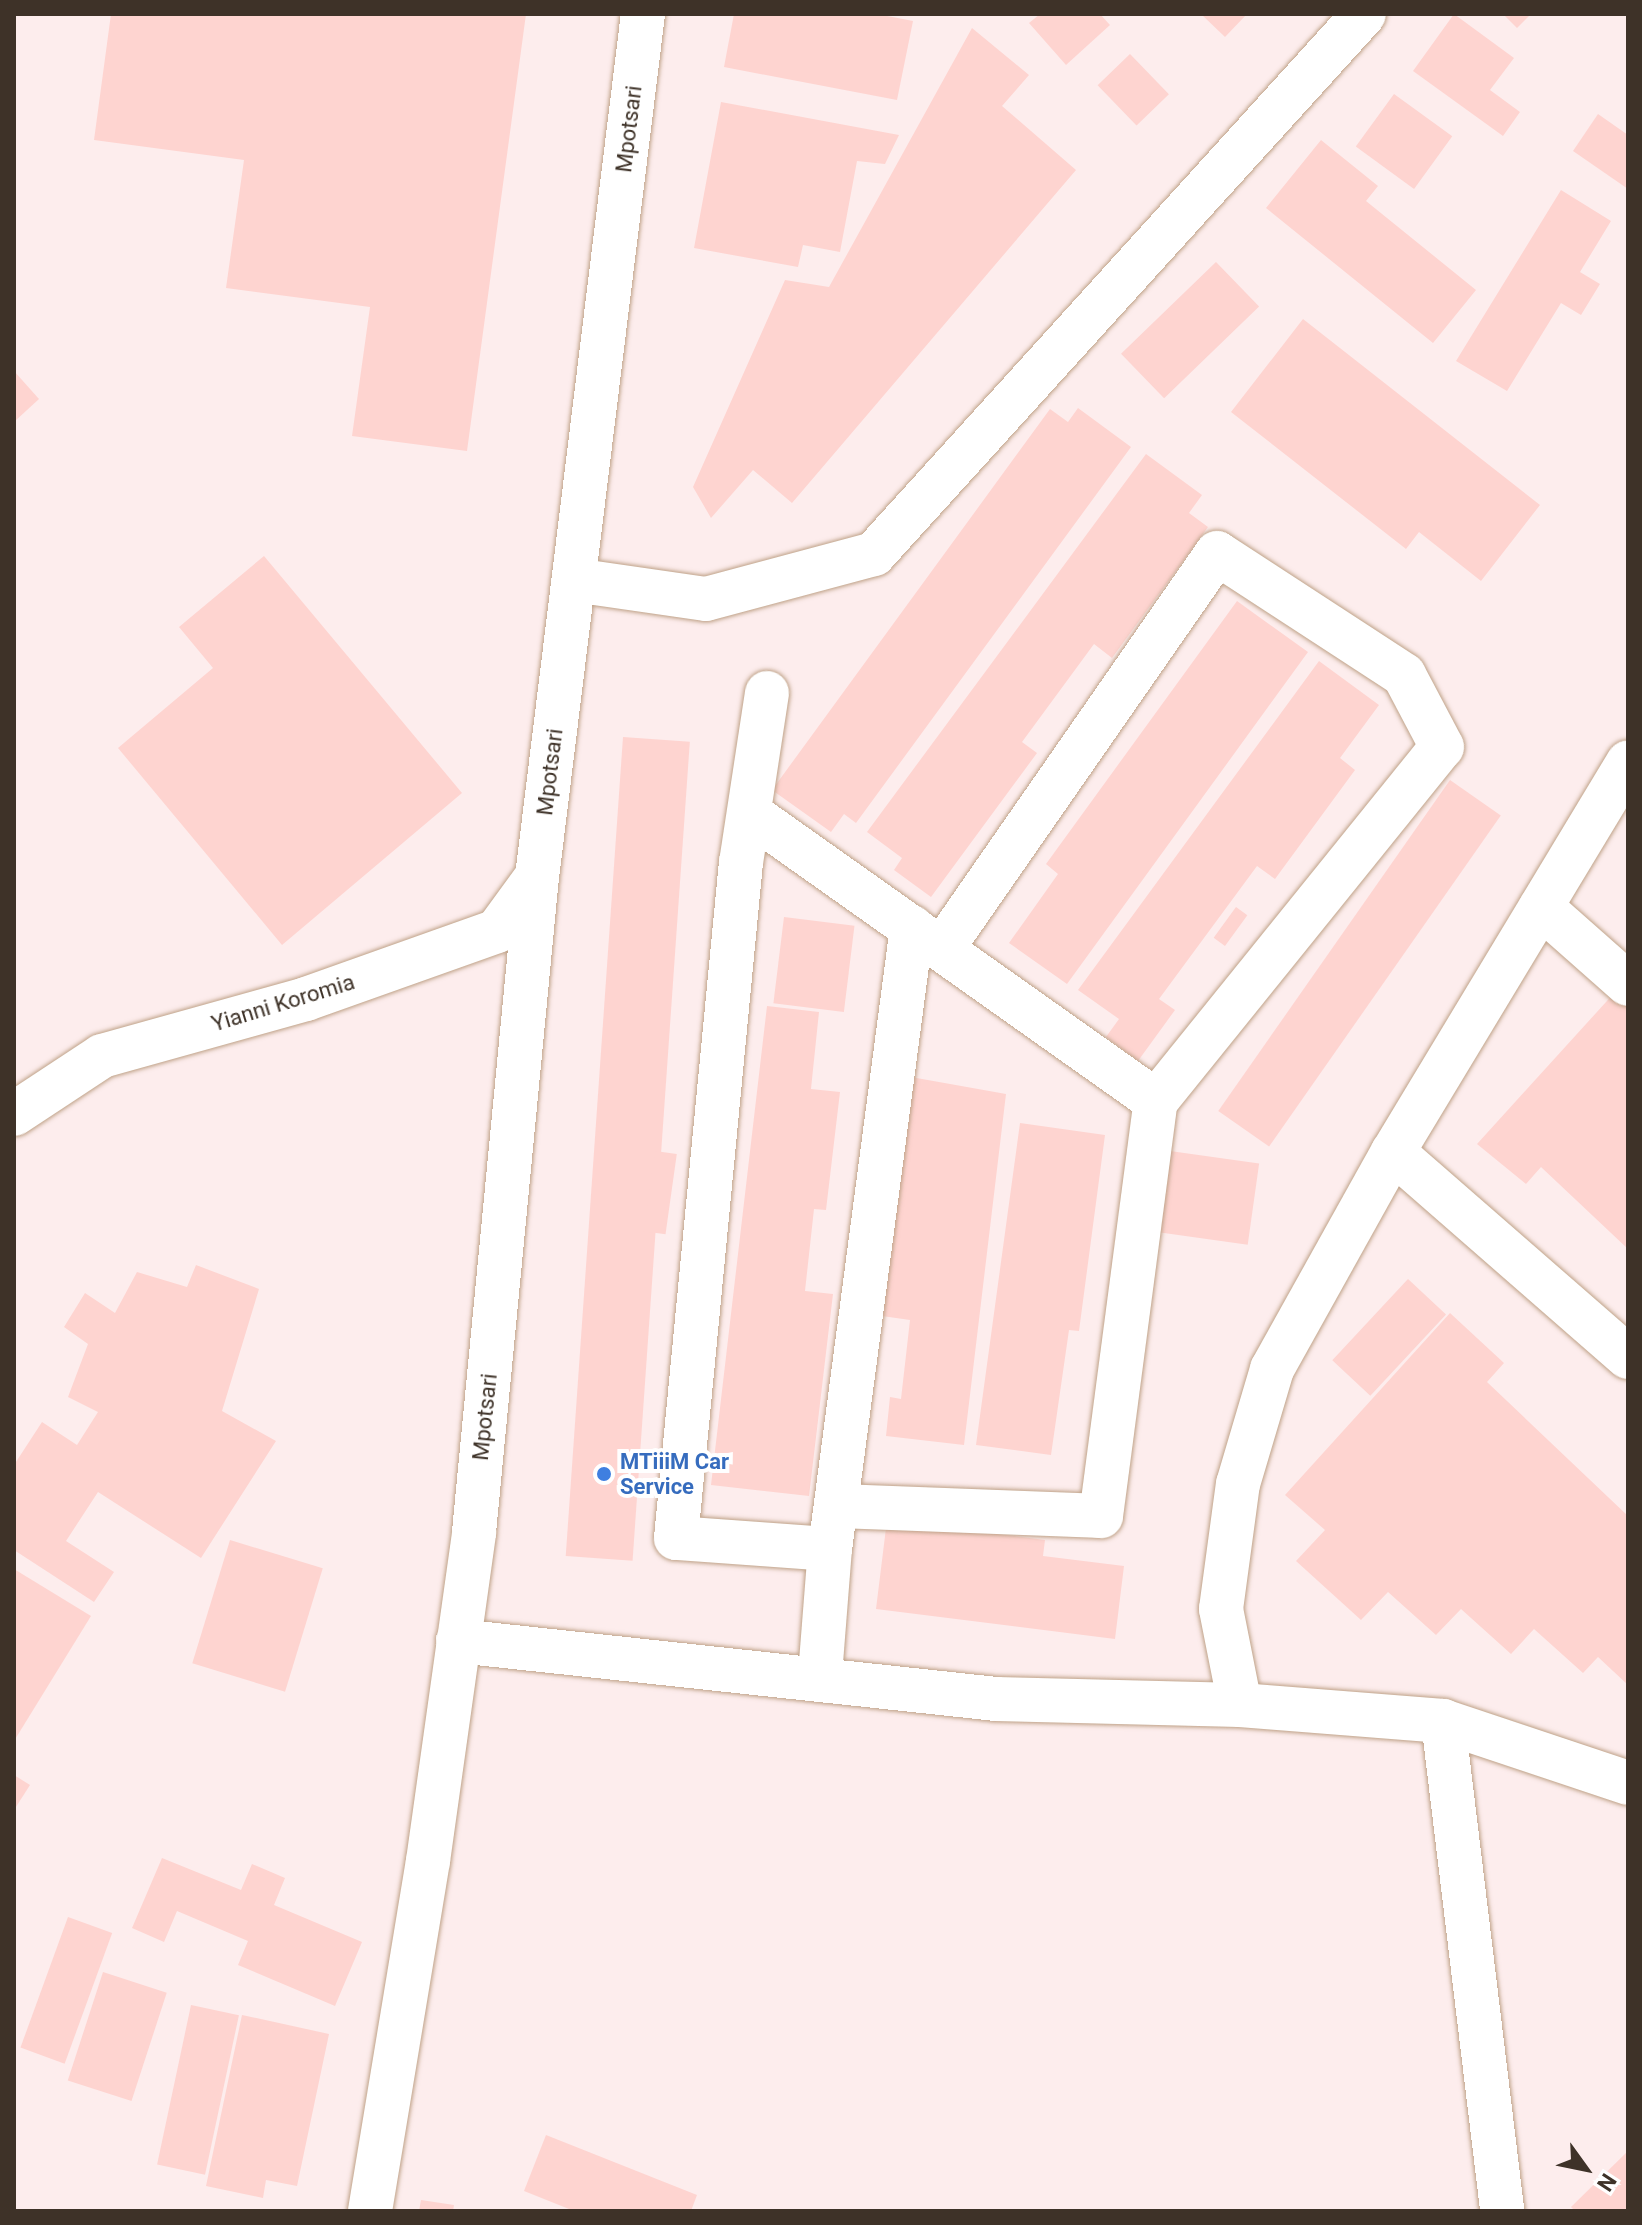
<!DOCTYPE html>
<html>
<head>
<meta charset="utf-8">
<style>
	body { margin:0 }
	#map { position:relative; width:1642px; height:2225px; overflow:hidden; background:#fbfbfb; font-family:Roboto,sans-serif }
	div>[style] { position:absolute }
	[style*='--x'] { left:calc(var(--x)*1px); top:calc(var(--y)*1px); width:calc(var(--w)*1px); rotate:calc(var(--a)*1deg) }
	.industrial>* { inset:0; background:#fdeded; transform-origin:0 0 }
	.building>* { inset:0; background:#fed4d0; transform-origin:0 0 }
	.roads { filter:drop-shadow(0 0 2px #bfa288) drop-shadow(0 0 2px #bfa288) }
	.minor>* { height:44px; margin:-22px; padding:0 22px; transform-origin:22px; border-radius:22px; background:#fff }
	.dots>* { width:22px; height:22px; translate:-50% -50%; box-sizing:border-box; border:4px solid #fff; border-radius:50% }
	span { translate:-50% -50%; white-space:nowrap; text-align:center; line-height:1.15; -webkit-text-stroke:8px #fff; paint-order:stroke }
	.street-label { font-size:22px; color:#3e3228 }
	.shop-label { font-size:22px; color:#366cbe; font-weight:700 }
	.left { translate:0 -50%; text-align:left }
	.frame { position:absolute; inset:0; border:16px solid #3e3228; pointer-events:none }
	.north { position:absolute; left:1546px; top:2129px; width:80px; height:80px; -webkit-text-stroke:6px #fff; paint-order:stroke; rotate:123deg; font-size:22px; font-weight:700; line-height:32px; text-align:center; color:#3e3228 }
	.north::after { content:''; display:block; margin:auto; width:28px; height:36px; background:#3e3228; clip-path:polygon(50% 0,100% 100%,50% 72%,0 100%) }
</style>
</head>
<body>
<div id="map">
	<div class="industrial">
		<div style="left:14px;top:14px;width:1614px;height:2197px"></div>
	</div>
	<div class="building">
		<div style="clip-path:polygon(111px 14px,526px 14px,467px 451px,352px 436px,370px 307px,226px 288px,244px 160px,94px 140px)"></div>
		<div style="clip-path:polygon(734px 14px,877px 14px,913px 21px,897px 100px,724px 67px)"></div>
		<div style="clip-path:polygon(1040px 14px,1100px 14px,1110px 25px,1066px 65px,1029px 23px)"></div>
		<div style="clip-path:polygon(1201px 14px,1247px 14px,1225px 37px)"></div>
		<div style="clip-path:polygon(1454px 14px,1514px 58px,1490px 90px,1520px 112px,1503px 136px,1413px 71px)"></div>
		<div style="clip-path:polygon(1503px 14px,1531px 14px,1517px 28px)"></div>
		<div style="clip-path:polygon(972px 28px,1029px 75px,1002px 106px,1076px 170px,792px 503px,753px 470px,711px 518px,693px 487px,785px 280px,829px 287px)"></div>
		<div style="left:1130px;top:54px;width:56px;height:45px;rotate:46deg"></div>
		<div style="left:1394px;top:94px;width:72px;height:65px;rotate:36deg"></div>
		<div style="clip-path:polygon(721px 102px,899px 135px,885px 164px,857px 161px,840px 252px,803px 245px,798px 267px,694px 248px)"></div>
		<div style="clip-path:polygon(1598px 114px,1628px 135px,1628px 189px,1573px 151px)"></div>
		<div style="clip-path:polygon(1321px 140px,1378px 186px,1366px 201px,1476px 290px,1433px 343px,1266px 208px)"></div>
		<div style="clip-path:polygon(1561px 190px,1611px 221px,1580px 272px,1600px 284px,1581px 315px,1561px 303px,1507px 391px,1456px 361px)"></div>
		<div style="left:1216px;top:262px;width:62px;height:132px;rotate:46deg"></div>
		<div style="clip-path:polygon(1303px 319px,1540px 505px,1481px 581px,1419px 532px,1406px 549px,1231px 412px)"></div>
		<div style="clip-path:polygon(14px 371px,39px 399px,14px 422px)"></div>
		<div style="clip-path:polygon(1078px 408px,1131px 447px,856px 823px,844px 814px,831px 832px,772px 790px,1050px 409px,1068px 422px)"></div>
		<div style="clip-path:polygon(1146px 454px,1202px 495px,1189px 513px,1208px 527px,1112px 658px,1094px 644px,1022px 742px,1037px 753px,931px 897px,894px 870px,902px 858px,867px 832px)"></div>
		<div style="clip-path:polygon(264px 556px,462px 793px,282px 945px,118px 748px,213px 668px,179px 627px)"></div>
		<div style="clip-path:polygon(1237px 601px,1308px 652px,1067px 984px,1009px 943px,1058px 874px,1046px 864px)"></div>
		<div style="clip-path:polygon(1319px 661px,1379px 705px,1340px 758px,1355px 770px,1275px 879px,1257px 866px,1159px 999px,1175px 1010px,1138px 1061px,1106px 1037px,1119px 1019px,1078px 990px)"></div>
		<div style="left:623px;top:737px;width:67px;height:821px;rotate:4deg"></div>
		<div style="left:1450px;top:780px;width:62px;height:404px;rotate:35deg"></div>
		<div style="left:1236px;top:907px;width:14px;height:38px;rotate:36deg"></div>
		<div style="left:784px;top:917px;width:71px;height:87px;rotate:7deg"></div>
		<div style="clip-path:polygon(1616px 991px,1628px 1002px,1628px 1249px,1541px 1167px,1526px 1184px,1477px 1144px)"></div>
		<div style="clip-path:polygon(767px 1006px,819px 1012px,811px 1089px,840px 1092px,826px 1210px,814px 1209px,805px 1291px,833px 1294px,809px 1496px,711px 1485px)"></div>
		<div style="clip-path:polygon(911px 1077px,1006px 1094px,964px 1445px,886px 1436px,890px 1397px,901px 1399px,910px 1320px,882px 1316px)"></div>
		<div style="clip-path:polygon(1020px 1123px,1105px 1135px,1079px 1331px,1069px 1330px,1051px 1455px,976px 1445px)"></div>
		<div style="left:655px;top:1151px;width:22px;height:81px;rotate:8deg"></div>
		<div style="left:1170px;top:1151px;width:90px;height:82px;rotate:8deg"></div>
		<div style="clip-path:polygon(196px 1265px,259px 1289px,222px 1411px,276px 1441px,201px 1558px,98px 1492px,66px 1541px,114px 1572px,94px 1602px,14px 1550px,14px 1465px,42px 1422px,77px 1445px,98px 1412px,68px 1397px,88px 1344px,64px 1327px,85px 1293px,115px 1313px,137px 1272px,187px 1287px)"></div>
		<div style="left:1408px;top:1279px;width:52px;height:111px;rotate:43deg"></div>
		<div style="clip-path:polygon(1450px 1313px,1504px 1363px,1487px 1382px,1628px 1516px,1628px 1685px,1598px 1657px,1583px 1673px,1534px 1629px,1511px 1654px,1461px 1609px,1436px 1635px,1388px 1592px,1361px 1620px,1296px 1561px,1325px 1530px,1285px 1495px)"></div>
		<div style="clip-path:polygon(887px 1520px,1045px 1540px,1043px 1556px,1124px 1566px,1115px 1639px,876px 1609px)"></div>
		<div style="left:230px;top:1540px;width:97px;height:129px;rotate:17deg"></div>
		<div style="clip-path:polygon(14px 1569px,91px 1616px,14px 1741px)"></div>
		<div style="clip-path:polygon(14px 1775px,30px 1785px,14px 1810px)"></div>
		<div style="clip-path:polygon(162px 1858px,241px 1890px,252px 1864px,285px 1878px,274px 1905px,362px 1942px,335px 2006px,238px 1965px,248px 1941px,177px 1911px,164px 1942px,132px 1928px)"></div>
		<div style="left:68px;top:1917px;width:47px;height:139px;rotate:20deg"></div>
		<div style="left:103px;top:1972px;width:67px;height:114px;rotate:18deg"></div>
		<div style="left:191px;top:2005px;width:49px;height:163px;rotate:12deg"></div>
		<div style="clip-path:polygon(242px 2015px,329px 2034px,297px 2186px,266px 2180px,263px 2198px,206px 2186px)"></div>
		<div style="clip-path:polygon(546px 2135px,697px 2195px,691px 2211px,574px 2211px,524px 2191px)"></div>
		<div style="clip-path:polygon(1628px 2151px,1628px 2211px,1575px 2211px,1571px 2207px)"></div>
		<div style="clip-path:polygon(421px 2200px,454px 2205px,453px 2211px,419px 2211px)"></div>
	</div>
	<div class="roads">
		<div class="minor">
			<div style="--x:574;--y:580;--w:133;--a:8.2"></div>
			<div style="--x:706;--y:599;--w:174;--a:-15"></div>
			<div style="--x:874;--y:554;--w:729;--a:-47.78"></div>
			<div style="--x:767;--y:693;--w:171;--a:98.7"></div>
			<div style="--x:741;--y:862;--w:679;--a:95.49"></div>
			<div style="--x:676;--y:1538;--w:154;--a:4.1"></div>
			<div style="--x:752;--y:815;--w:495;--a:35.3"></div>
			<div style="--x:1541;--y:907;--w:116;--a:41.5"></div>
			<div style="--x:14;--y:1114;--w:105;--a:-33.4"></div>
			<div style="--x:102;--y:1056;--w:212;--a:-15.6"></div>
			<div style="--x:306;--y:999;--w:203;--a:-19.6"></div>
			<div style="--x:497;--y:931;--w:64;--a:-53.8"></div>
			<div style="--x:1393;--y:1152;--w:312;--a:41.1"></div>
			<div style="--x:841;--y:1506;--w:260;--a:2.2"></div>
			<div style="--x:1101;--y:1516;--w:419;--a:-82.5"></div>
			<div style="--x:1156;--y:1101;--w:455;--a:-51.1"></div>
			<div style="--x:1442;--y:747;--w:81;--a:-117.8"></div>
			<div style="--x:1404;--y:675;--w:223;--a:-146.9"></div>
			<div style="--x:1217;--y:553;--w:480;--a:124.8"></div>
			<div style="--x:458;--y:1641;--w:541;--a:6.15"></div>
			<div style="--x:996;--y:1699;--w:244;--a:1.4"></div>
			<div style="--x:1240;--y:1705;--w:204;--a:4.5"></div>
			<div style="--x:1443;--y:1721;--w:195;--a:18.5"></div>
			<div style="--x:820;--y:1675;--w:126;--a:-85.5"></div>
			<div style="--x:830;--y:1549;--w:627;--a:-82.49"></div>
			<div style="--x:1240;--y:1705;--w:98;--a:-101.2"></div>
			<div style="--x:1221;--y:1609;--w:126;--a:-82.3"></div>
			<div style="--x:1238;--y:1484;--w:120;--a:-73.5"></div>
			<div style="--x:1272;--y:1369;--w:248;--a:-60.9"></div>
			<div style="--x:1393;--y:1152;--w:455;--a:-58.9"></div>
			<div style="--x:1443;--y:1721;--w:494;--a:83.1"></div>
			<div style="--x:370;--y:2211;--w:355;--a:-80.6"></div>
			<div style="--x:428;--y:1861;--w:332;--a:-82"></div>
			<div style="--x:474;--y:1532;--w:658;--a:-84.51"></div>
			<div style="--x:537;--y:877;--w:869;--a:-83"></div>
		</div>
	</div>
	<div class="dots">
		<div style="left:604px;top:1474px;background:#3f7fe0"></div>
	</div>
	<div class="street-label">
		<span style="left:629px;top:129px;rotate:-83deg">Mpotsari</span>
		<span style="left:550px;top:772px;rotate:-83deg">Mpotsari</span>
		<span style="left:283px;top:1003px;rotate:-17deg">Yianni Koromia</span>
		<span style="left:485px;top:1417px;rotate:-84deg">Mpotsari</span>
	</div>
	<div class="shop-label">
		<span class="left" style="left:620px;top:1474px">MTiiiM Car<br>Service</span>
	</div>
	<div class="frame"></div>
	<div class="north">N</div>
</div>
</body>
</html>
